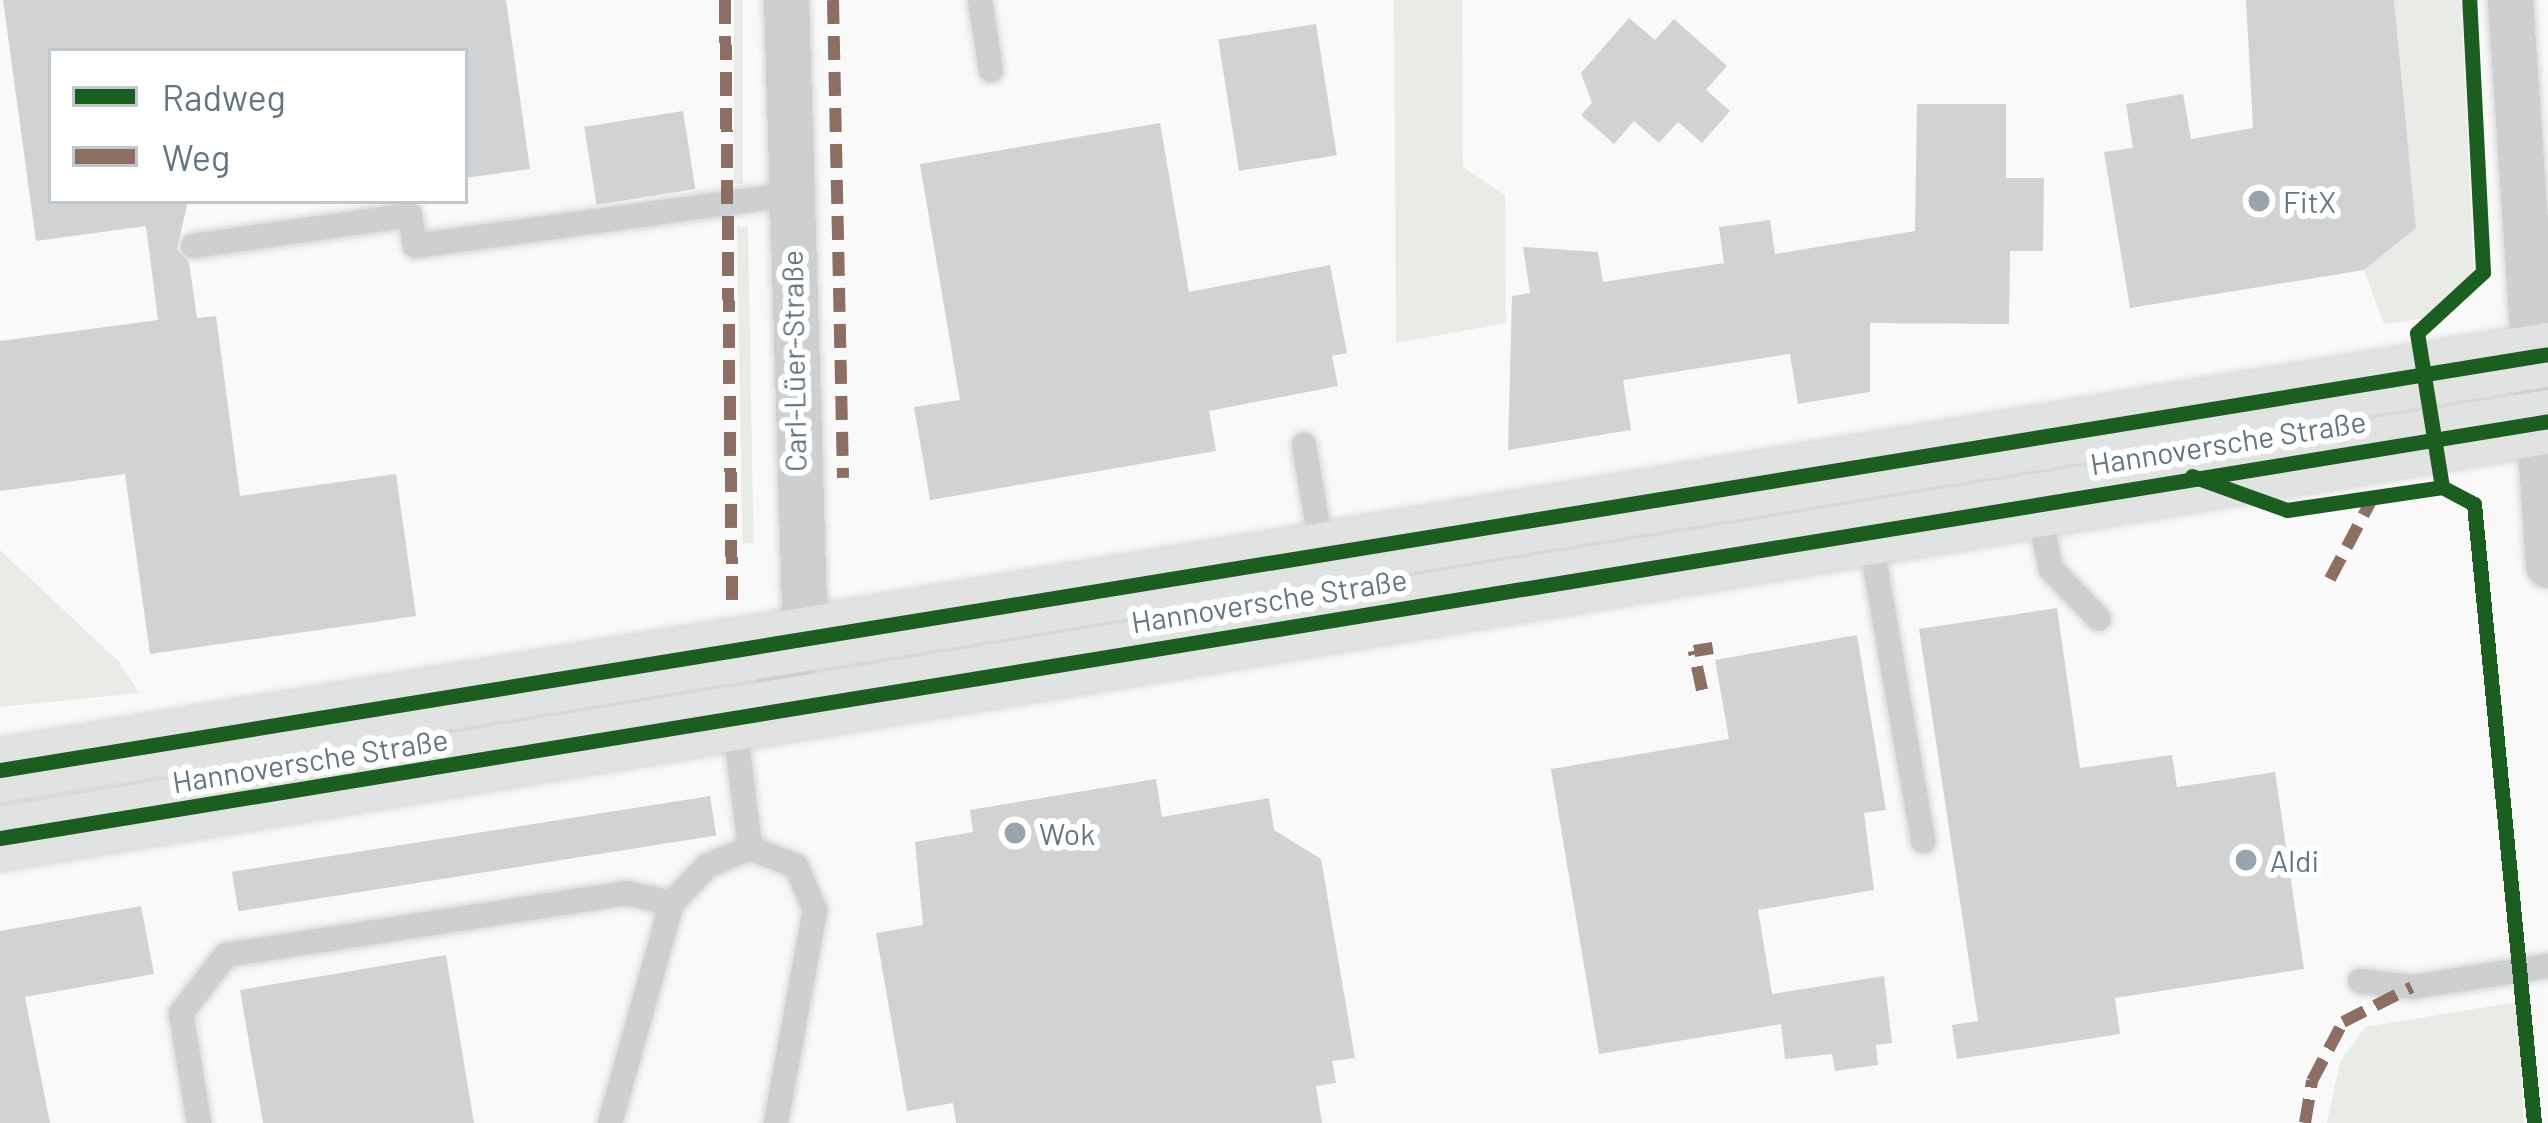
<!DOCTYPE html>
<html>
<head>
<meta charset="utf-8">
<style>
	body { margin:0 }
	#map { position:relative; width:2548px; height:1123px; overflow:hidden; background:#f9f9f9; font-family:Barlow,sans-serif }
	div>[style] { position:absolute }
	[style*='--x'] { left:calc(var(--x)*1px); top:calc(var(--y)*1px); width:calc(var(--w)*1px); rotate:calc(var(--a)*1deg) }
	.green>* { inset:0; background:#e8ebe6; transform-origin:0 0 }
	.building>* { inset:0; background:#d0d2d3; transform-origin:0 0 }
	.roads { filter:drop-shadow(0 0 3px #d5d6d7) drop-shadow(0 0 3px #d5d6d7) }
	.lane>* { height:24px; margin:-12px; padding:0 12px; transform-origin:12px; border-radius:12px; background:#cecfd0 }
	.street>* { height:45px; margin:-22.5px; padding:0 22.5px; transform-origin:22.5px; border-radius:22.5px; background:#cecfd0 }
	.secondary>* { height:63px; margin:-31.5px; padding:0 31.5px; transform-origin:31.5px; border-radius:31.5px; background:#e1e2e2 }
	.quiet>* { height:12px; margin-top:-6px; transform-origin:0; background:repeating-linear-gradient(90deg,#8d6e63 0 24px,transparent 0 36px) }
	.cycleway>* { height:15px; margin:-7.5px; padding:0 7.5px; transform-origin:7.5px; border-radius:7.5px; background:#1b5e20 }
	.dots>* { width:33px; height:33px; translate:-50% -50%; box-sizing:border-box; border:6px solid #fff; border-radius:50% }
	span { translate:-50% -50%; white-space:nowrap; text-align:center; line-height:1.15; -webkit-text-stroke:12px #fff; paint-order:stroke }
	.poi-label { font-size:30px; color:#657683 }
	.left { translate:0 -50%; text-align:left }
	.street-label { font-size:30px; color:#657683 }
	.legend { position:absolute; left:48px; top:48px; width:420px; height:156px; box-sizing:border-box; background:#fff; border:3px solid #c1c8cd; margin:0; padding:15px 21px; list-style:none; font-size:36px; color:#657683 }
	.legend li { display:flex; align-items:center; gap:24px; height:60px }
	.legend b { width:60px; border:3px solid #c1c8cd }
</style>
</head>
<body>
<div id="map">
	<div class="green">
		<div style="left:734px;top:0;width:9px;height:184px"></div>
		<div style="clip-path:polygon(1394px 0,1462px 0,1463px 167px,1505px 195px,1506px 323px,1396px 343px)"></div>
		<div style="clip-path:polygon(2394px 0,2461px 0,2474px 273px,2427px 318px,2384px 324px,2364px 270px,2416px 228px)"></div>
		<div style="left:748px;top:226px;width:317px;height:11px;rotate:89deg"></div>
		<div style="clip-path:polygon(0 550px,120px 663px,139px 693px,0 707px)"></div>
		<div style="clip-path:polygon(2517px 1002px,2524px 1123px,2327px 1123px,2340px 1062px,2365px 1027px)"></div>
	</div>
	<div class="building">
		<div style="clip-path:polygon(3px 0,506px 0,530px 169px,465px 178px,465px 51px,51px 51px,51px 201px,188px 201px,177px 249px,189px 262px,197px 318px,216px 316px,240px 496px,396px 474px,416px 616px,150px 654px,125px 474px,0 491px,0 341px,158px 320px,146px 226px,36px 241px)"></div>
		<div style="clip-path:polygon(2246px 0,2394px 0,2416px 228px,2364px 270px,2130px 308px,2104px 152px,2133px 148px,2126px 104px,2183px 94px,2191px 139px,2253px 128px)"></div>
		<div style="clip-path:polygon(1629px 18px,1655px 40px,1674px 19px,1727px 66px,1706px 90px,1730px 111px,1702px 143px,1678px 122px,1659px 143px,1634px 121px,1614px 144px,1581px 115px,1592px 103px,1581px 73px)"></div>
		<div style="left:1316px;top:24px;width:133px;height:99px;rotate:81deg"></div>
		<div style="clip-path:polygon(1917px 104px,2006px 104px,2006px 178px,2044px 178px,2043px 251px,2010px 251px,2009px 324px,1870px 323px,1870px 392px,1798px 404px,1790px 354px,1623px 380px,1631px 430px,1508px 450px,1512px 296px,1530px 293px,1523px 247px,1598px 252px,1603px 282px,1724px 263px,1719px 227px,1770px 220px,1775px 254px,1915px 231px)"></div>
		<div style="left:683px;top:111px;width:79px;height:100px;rotate:81deg"></div>
		<div style="clip-path:polygon(1160px 123px,1189px 292px,1330px 265px,1347px 353px,1332px 356px,1338px 386px,1209px 411px,1216px 451px,930px 500px,914px 407px,960px 400px,920px 164px)"></div>
		<div style="clip-path:polygon(2057px 608px,2080px 768px,2172px 755px,2177px 787px,2275px 772px,2304px 969px,2115px 998px,2120px 1034px,1957px 1059px,1952px 1025px,1978px 1021px,1919px 629px)"></div>
		<div style="clip-path:polygon(1857px 635px,1886px 810px,1864px 813px,1874px 890px,1758px 910px,1772px 994px,1884px 976px,1892px 1043px,1876px 1045px,1878px 1065px,1835px 1071px,1832px 1054px,1785px 1059px,1781px 1024px,1599px 1054px,1551px 769px,1729px 739px,1715px 660px)"></div>
		<div style="clip-path:polygon(1156px 779px,1162px 817px,1269px 798px,1274px 830px,1321px 859px,1355px 1058px,1332px 1061px,1336px 1083px,1316px 1086px,1322px 1123px,956px 1123px,953px 1103px,907px 1111px,876px 933px,923px 925px,915px 842px,973px 832px,970px 810px)"></div>
		<div style="left:710px;top:796px;width:40px;height:484px;rotate:81deg"></div>
		<div style="clip-path:polygon(141px 906px,154px 974px,25px 997px,50px 1123px,0 1123px,0 931px)"></div>
		<div style="clip-path:polygon(446px 955px,474px 1123px,263px 1123px,240px 990px)"></div>
	</div>
	<div class="roads">
		<div class="lane">
			<div style="--x:980;--y:0;--w:71;--a:81.1"></div>
			<div style="--x:193;--y:246;--w:219;--a:-8.1"></div>
			<div style="--x:410;--y:215;--w:31;--a:81"></div>
			<div style="--x:415;--y:246;--w:377;--a:-7.8"></div>
			<div style="--x:1304;--y:445;--w:108;--a:80.4"></div>
			<div style="--x:2037;--y:505;--w:66;--a:77.7"></div>
			<div style="--x:2051;--y:569;--w:69;--a:46.2"></div>
			<div style="--x:1870;--y:536;--w:310;--a:80.1"></div>
			<div style="--x:734;--y:719;--w:130;--a:82.9"></div>
			<div style="--x:2360;--y:981;--w:52;--a:6.6"></div>
			<div style="--x:2412;--y:987;--w:138;--a:-8.8"></div>
			<div style="--x:199;--y:1123;--w:111;--a:-99.3"></div>
			<div style="--x:181;--y:1013;--w:73;--a:-52.2"></div>
			<div style="--x:226;--y:955;--w:405;--a:-8.8"></div>
			<div style="--x:626;--y:893;--w:47;--a:12.3"></div>
			<div style="--x:610;--y:1123;--w:229;--a:-74.3"></div>
			<div style="--x:672;--y:903;--w:51;--a:-46.6"></div>
			<div style="--x:707;--y:866;--w:47;--a:-22.7"></div>
			<div style="--x:750;--y:848;--w:49;--a:21.4"></div>
			<div style="--x:796;--y:866;--w:48;--a:66.6"></div>
			<div style="--x:815;--y:910;--w:217;--a:100.4"></div>
		</div>
		<div class="street">
			<div style="--x:2510;--y:0;--w:566;--a:86.15"></div>
			<div style="--x:763;--y:712;--w:84;--a:-60.1"></div>
			<div style="--x:805;--y:639;--w:639;--a:-91.7"></div>
		</div>
		<div class="secondary">
			<div style="--x:0;--y:770;--w:2582;--a:-9.27"></div>
			<div style="--x:0;--y:838;--w:2582;--a:-9.29"></div>
		</div>
	</div>
	<div class="quiet">
		<div style="--x:725;--y:0;--w:603;--a:89.33"></div>
		<div style="--x:833;--y:0;--w:478;--a:88.8"></div>
		<div style="--x:2330;--y:579;--w:93;--a:-62.3"></div>
		<div style="--x:1702;--y:690;--w:40;--a:-102"></div>
		<div style="--x:1694;--y:651;--w:19;--a:-9"></div>
		<div style="--x:2305;--y:1123;--w:43;--a:-80.5"></div>
		<div style="--x:2312;--y:1081;--w:67;--a:-62.3"></div>
		<div style="--x:2343;--y:1022;--w:77;--a:-26.9"></div>
	</div>
	<div class="cycleway">
		<div style="--x:2192;--y:476;--w:101;--a:19.7"></div>
		<div style="--x:2287;--y:510;--w:157;--a:-8.4"></div>
		<div style="--x:2442;--y:487;--w:36;--a:28"></div>
		<div style="--x:2474;--y:504;--w:622;--a:84.46"></div>
		<div style="--x:2442;--y:487;--w:156;--a:-99.2"></div>
		<div style="--x:2417;--y:333;--w:90;--a:-42.7"></div>
		<div style="--x:2483;--y:272;--w:272;--a:-92.9"></div>
		<div style="--x:0;--y:770;--w:2582;--a:-9.27"></div>
		<div style="--x:0;--y:838;--w:2582;--a:-9.29"></div>
	</div>
	<div class="dots">
		<div style="left:2259px;top:201px;background:#99a4ac"></div>
		<div style="left:1015px;top:833px;background:#99a4ac"></div>
		<div style="left:2246px;top:860px;background:#99a4ac"></div>
	</div>
	<div class="poi-label">
		<span class="left" style="left:2283px;top:201px">FitX</span>
		<span class="left" style="left:1039px;top:833px">Wok</span>
		<span class="left" style="left:2270px;top:860px">Aldi</span>
	</div>
	<div class="street-label">
		<span style="left:793px;top:361px;rotate:-91deg">Carl-Lüer-Straße</span>
		<span style="left:2228px;top:442px;rotate:-9deg">Hannoversche Straße</span>
		<span style="left:1269px;top:600px;rotate:-9deg">Hannoversche Straße</span>
		<span style="left:310px;top:760px;rotate:-9deg">Hannoversche Straße</span>
	</div>
	<ul class="legend">
	<li><b style="height:15px;background:#1b5e20"></b>Radweg</li>
	<li><b style="height:15px;background:#8d6e63"></b>Weg</li>
	</ul>
</div>
</body>
</html>
